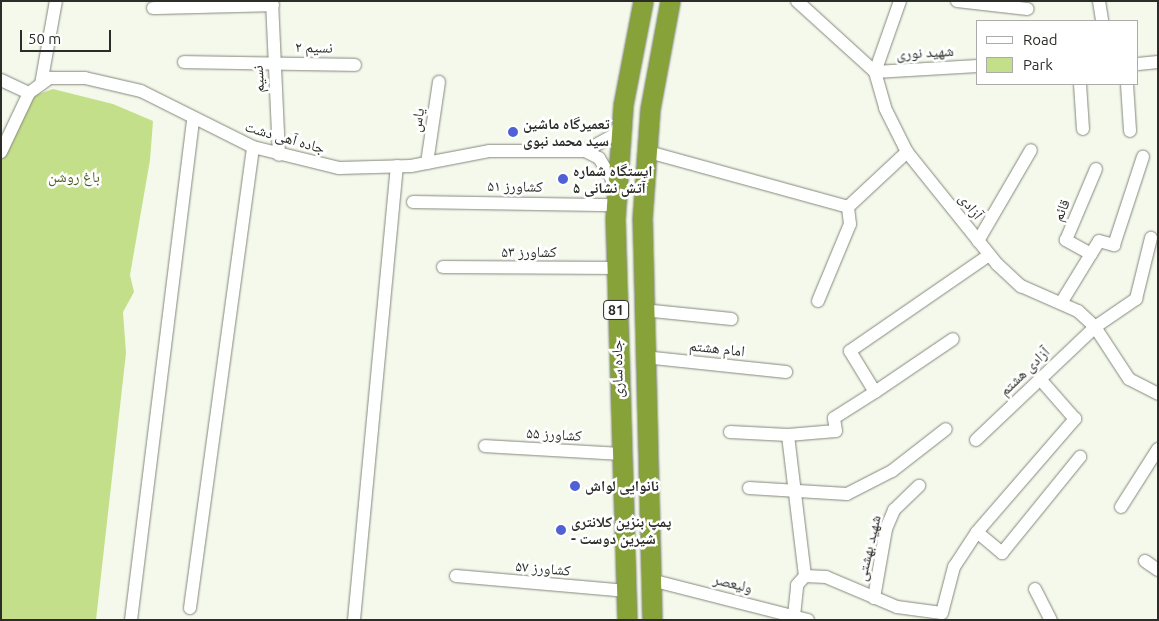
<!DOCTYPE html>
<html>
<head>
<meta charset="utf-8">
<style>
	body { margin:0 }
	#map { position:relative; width:1159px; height:621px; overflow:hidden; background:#f4f9ec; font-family:Ubuntu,"Noto Naskh Arabic",sans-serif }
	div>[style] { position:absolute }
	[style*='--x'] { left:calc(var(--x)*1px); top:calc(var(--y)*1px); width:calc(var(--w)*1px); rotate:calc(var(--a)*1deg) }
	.green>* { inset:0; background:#c4df89 }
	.roads { filter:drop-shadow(0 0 1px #83887c) drop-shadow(0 0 1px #83887c) }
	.minor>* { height:12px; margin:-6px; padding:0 6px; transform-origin:6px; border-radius:6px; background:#fff }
	.highway>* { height:19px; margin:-9.5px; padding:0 9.5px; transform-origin:9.5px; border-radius:9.5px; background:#86a238 }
	.dots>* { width:14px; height:14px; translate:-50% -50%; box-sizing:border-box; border:2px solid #fff; border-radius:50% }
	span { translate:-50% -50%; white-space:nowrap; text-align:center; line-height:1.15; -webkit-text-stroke:5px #fff; paint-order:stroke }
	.shield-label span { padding:1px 4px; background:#fff; border:1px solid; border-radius:4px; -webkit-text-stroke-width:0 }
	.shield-label { font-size:14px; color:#2c2d29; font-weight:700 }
	.street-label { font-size:15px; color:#2c2d29 }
	.poi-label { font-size:15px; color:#2c2d29; font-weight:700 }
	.left { translate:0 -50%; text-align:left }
	.park-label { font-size:15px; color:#4d5f1d }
	.frame { position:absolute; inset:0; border:2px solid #2c2d29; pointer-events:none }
	.legend { position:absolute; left:976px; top:20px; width:162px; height:65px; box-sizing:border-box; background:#fff; border:1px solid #ababa9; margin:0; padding:6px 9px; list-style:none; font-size:15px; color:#2c2d29 }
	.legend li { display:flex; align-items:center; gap:10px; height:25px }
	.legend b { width:25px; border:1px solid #ababa9 }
	.scale { position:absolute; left:20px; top:30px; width:91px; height:22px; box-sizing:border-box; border:2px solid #2c2d29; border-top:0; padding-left:6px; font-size:15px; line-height:18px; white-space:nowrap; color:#2c2d29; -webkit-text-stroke:4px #fff; paint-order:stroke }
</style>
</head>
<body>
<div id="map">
	<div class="green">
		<div style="clip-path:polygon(53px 89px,113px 104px,153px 121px,150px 160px,130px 275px,134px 292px,123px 312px,126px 353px,96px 620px,1px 620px,1px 161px,30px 97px)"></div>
	</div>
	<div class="roads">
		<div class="minor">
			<div style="--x:272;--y:1;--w:154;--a:87.4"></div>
			<div style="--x:797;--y:1;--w:105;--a:42.3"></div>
			<div style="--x:875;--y:72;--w:37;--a:74"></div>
			<div style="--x:885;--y:108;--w:49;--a:63.4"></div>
			<div style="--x:907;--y:152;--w:144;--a:51.2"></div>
			<div style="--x:997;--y:264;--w:33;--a:43"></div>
			<div style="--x:1021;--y:286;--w:62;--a:23.7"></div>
			<div style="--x:1078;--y:311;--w:23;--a:43"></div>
			<div style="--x:1095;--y:327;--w:62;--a:56.8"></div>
			<div style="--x:1129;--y:379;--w:33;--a:27"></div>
			<div style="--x:900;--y:1;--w:75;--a:109.4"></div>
			<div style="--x:875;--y:72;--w:103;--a:-3.3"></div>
			<div style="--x:957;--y:1;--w:71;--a:6.4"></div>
			<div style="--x:1099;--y:1;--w:20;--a:81"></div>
			<div style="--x:153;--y:8;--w:120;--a:-1.4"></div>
			<div style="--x:184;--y:62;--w:171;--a:1"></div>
			<div style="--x:1138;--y:64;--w:20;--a:-6"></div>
			<div style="--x:1;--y:80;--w:31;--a:25"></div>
			<div style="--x:41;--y:84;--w:84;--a:-79.8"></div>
			<div style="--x:1080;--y:84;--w:45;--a:86.2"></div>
			<div style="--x:1127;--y:84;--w:47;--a:86.3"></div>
			<div style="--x:585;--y:151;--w:16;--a:27"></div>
			<div style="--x:599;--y:158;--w:33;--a:59"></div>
			<div style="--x:645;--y:151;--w:211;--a:15.4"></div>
			<div style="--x:848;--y:207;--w:81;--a:-43"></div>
			<div style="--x:1;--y:152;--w:65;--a:-64.6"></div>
			<div style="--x:29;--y:93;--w:26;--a:-36"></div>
			<div style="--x:50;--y:78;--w:35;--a:0"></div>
			<div style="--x:85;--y:78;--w:57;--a:13.1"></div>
			<div style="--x:141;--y:91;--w:125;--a:26.6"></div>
			<div style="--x:253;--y:147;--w:89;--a:13.7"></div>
			<div style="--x:339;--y:168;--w:72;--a:-1.6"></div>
			<div style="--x:411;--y:166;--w:79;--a:-10.9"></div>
			<div style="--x:489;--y:151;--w:96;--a:0"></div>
			<div style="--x:585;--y:151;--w:33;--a:-29"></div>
			<div style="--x:614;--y:135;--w:15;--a:-62"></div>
			<div style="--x:427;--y:163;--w:82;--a:-81.6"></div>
			<div style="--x:413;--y:202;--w:202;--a:0.9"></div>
			<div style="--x:978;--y:241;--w:105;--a:-59.8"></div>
			<div style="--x:1091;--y:254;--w:15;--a:-58"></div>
			<div style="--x:1099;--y:241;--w:16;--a:15"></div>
			<div style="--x:1114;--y:245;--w:93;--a:-71.8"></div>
			<div style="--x:443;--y:267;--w:173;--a:0.3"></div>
			<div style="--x:818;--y:301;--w:83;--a:-67.4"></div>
			<div style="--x:850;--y:224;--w:17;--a:-97"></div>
			<div style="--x:1061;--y:303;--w:57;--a:-58.5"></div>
			<div style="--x:1091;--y:254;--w:29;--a:-151"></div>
			<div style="--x:1066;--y:240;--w:77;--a:-67.1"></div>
			<div style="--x:643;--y:310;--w:89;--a:5.8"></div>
			<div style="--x:644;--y:357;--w:143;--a:6"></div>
			<div style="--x:875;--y:392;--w:94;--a:-34.2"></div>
			<div style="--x:730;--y:432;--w:58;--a:3"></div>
			<div style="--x:976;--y:440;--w:164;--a:-43.5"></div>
			<div style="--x:1095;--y:327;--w:50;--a:-34.3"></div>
			<div style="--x:1136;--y:299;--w:63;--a:-76.2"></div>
			<div style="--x:485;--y:446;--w:135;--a:3.4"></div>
			<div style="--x:749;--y:488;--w:98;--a:3.5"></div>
			<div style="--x:847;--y:494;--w:51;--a:-27.1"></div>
			<div style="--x:892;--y:471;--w:68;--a:-37.9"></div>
			<div style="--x:1121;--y:507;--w:69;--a:-57.5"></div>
			<div style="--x:977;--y:532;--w:33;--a:40"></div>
			<div style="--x:1002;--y:553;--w:124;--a:-50.9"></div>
			<div style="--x:1145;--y:561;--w:16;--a:35"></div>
			<div style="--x:456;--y:576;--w:172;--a:5"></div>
			<div style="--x:805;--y:576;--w:21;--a:3"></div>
			<div style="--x:826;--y:577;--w:77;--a:22.9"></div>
			<div style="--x:897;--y:607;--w:45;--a:7.6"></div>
			<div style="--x:942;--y:613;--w:48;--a:-75.4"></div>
			<div style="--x:954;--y:567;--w:42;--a:-56.7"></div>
			<div style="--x:977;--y:532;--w:150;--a:-49.1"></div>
			<div style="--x:1075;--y:419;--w:53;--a:-131.2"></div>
			<div style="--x:651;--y:580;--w:162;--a:14.3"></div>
			<div style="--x:1035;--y:589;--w:35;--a:63"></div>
			<div style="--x:874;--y:598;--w:70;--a:-80.1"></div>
			<div style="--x:886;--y:529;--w:21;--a:-67"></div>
			<div style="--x:894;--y:510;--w:35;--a:-44"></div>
			<div style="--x:190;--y:608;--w:465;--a:-82.2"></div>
			<div style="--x:794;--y:616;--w:31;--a:-84"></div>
			<div style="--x:797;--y:585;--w:12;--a:-48"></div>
			<div style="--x:805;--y:576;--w:142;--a:-96.9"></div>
			<div style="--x:788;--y:435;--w:48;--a:-4.8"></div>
			<div style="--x:836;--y:431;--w:13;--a:-99"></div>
			<div style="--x:834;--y:418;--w:49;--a:-32.4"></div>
			<div style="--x:875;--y:392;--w:48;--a:-121.4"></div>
			<div style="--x:850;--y:351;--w:169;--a:-34.6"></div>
			<div style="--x:131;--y:620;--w:503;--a:-82.92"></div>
			<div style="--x:354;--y:620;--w:456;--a:-84.6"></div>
		</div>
		<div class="highway">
			<div style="--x:627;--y:620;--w:400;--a:-91.7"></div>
			<div style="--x:615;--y:220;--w:115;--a:-86"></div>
			<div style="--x:623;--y:105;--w:106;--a:-79.1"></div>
			<div style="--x:652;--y:620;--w:400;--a:-91.4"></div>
			<div style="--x:642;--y:220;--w:111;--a:-85.9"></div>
			<div style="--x:650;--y:109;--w:110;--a:-79.5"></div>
		</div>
	</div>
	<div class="dots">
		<div style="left:513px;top:132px;background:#5060d5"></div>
		<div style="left:563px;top:179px;background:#5060d5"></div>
		<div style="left:575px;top:486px;background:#5060d5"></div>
		<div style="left:561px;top:530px;background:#5060d5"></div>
	</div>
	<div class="shield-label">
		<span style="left:616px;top:310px">81</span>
	</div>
	<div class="street-label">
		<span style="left:314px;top:47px;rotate:1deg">نسیم ۲</span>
		<span style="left:925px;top:52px;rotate:-3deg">شهید نوری</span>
		<span style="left:258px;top:79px;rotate:-93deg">نسیم</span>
		<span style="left:417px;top:120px;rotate:-81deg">یاس</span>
		<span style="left:285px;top:137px;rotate:16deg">جاده آهی دشت</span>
		<span style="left:515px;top:186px;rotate:1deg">کشاورز ۵۱</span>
		<span style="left:971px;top:206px;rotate:51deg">آزادی</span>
		<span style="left:1061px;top:210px;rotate:-67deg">قائم</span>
		<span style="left:529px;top:252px">کشاورز ۵۳</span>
		<span style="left:717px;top:348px;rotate:6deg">امام هشتم</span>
		<span style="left:617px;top:369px;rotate:-91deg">جاده ساری</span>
		<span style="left:1024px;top:371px;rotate:-44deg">آزادی هشتم</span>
		<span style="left:554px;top:434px;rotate:3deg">کشاورز ۵۵</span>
		<span style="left:868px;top:548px;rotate:-77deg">شهید بهشتی</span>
		<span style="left:543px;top:568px;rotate:5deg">کشاورز ۵۷</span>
		<span style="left:733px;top:583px;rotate:14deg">ولیعصر</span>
	</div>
	<div class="poi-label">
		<span class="left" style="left:523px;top:132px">تعمیرگاه ماشین<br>سید محمد نبوی</span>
		<span class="left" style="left:573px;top:179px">ایستگاه شماره<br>۵ آتش نشانی</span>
		<span class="left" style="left:585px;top:486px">نانوایی لواش</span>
		<span class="left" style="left:571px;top:530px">پمپ بنزین کلانتری<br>- شیرین دوست</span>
	</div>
	<div class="park-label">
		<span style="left:74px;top:177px">باغ روشن</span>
	</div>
	<div class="frame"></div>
	<ul class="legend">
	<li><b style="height:6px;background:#fff"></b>Road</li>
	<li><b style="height:14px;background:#c4df89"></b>Park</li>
	</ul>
	<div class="scale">50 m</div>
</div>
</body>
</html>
